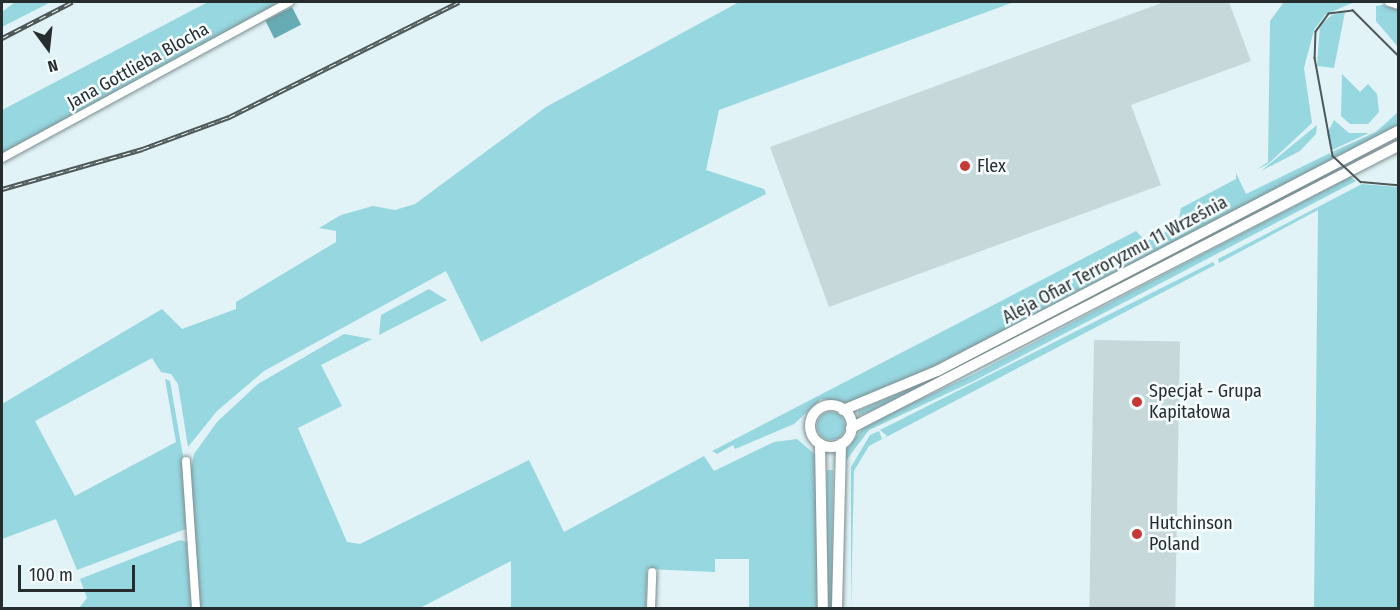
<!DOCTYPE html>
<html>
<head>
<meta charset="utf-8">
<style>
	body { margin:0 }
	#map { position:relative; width:1400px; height:610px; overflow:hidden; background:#e1f3f6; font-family:"Fira Sans Condensed",sans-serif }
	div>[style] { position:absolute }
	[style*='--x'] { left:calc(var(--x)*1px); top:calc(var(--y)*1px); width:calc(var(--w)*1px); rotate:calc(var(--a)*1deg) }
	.green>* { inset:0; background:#97d7e0 }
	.round { border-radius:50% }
	.water>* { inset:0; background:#67abb4; transform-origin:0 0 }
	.building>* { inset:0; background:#c6d8da; transform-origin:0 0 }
	.roads { filter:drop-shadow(0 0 2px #7b8c8e) drop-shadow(0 0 2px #7b8c8e) }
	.minor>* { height:8px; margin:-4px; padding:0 4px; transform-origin:4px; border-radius:4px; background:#fff }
	.tertiary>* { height:10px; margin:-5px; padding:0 5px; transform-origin:5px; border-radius:5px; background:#fff }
	.tertiary>.ring { margin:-5px; padding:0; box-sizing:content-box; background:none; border:10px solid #fff; border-radius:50% }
	.tram>* { height:1.5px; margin:-0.75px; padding:0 0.75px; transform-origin:0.75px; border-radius:0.75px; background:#4f595a }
	.rail>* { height:4.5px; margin-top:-2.25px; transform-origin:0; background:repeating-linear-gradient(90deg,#f7feff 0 7px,#4f595a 0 14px); box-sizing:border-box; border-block:2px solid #4f595a }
	.dots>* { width:16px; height:16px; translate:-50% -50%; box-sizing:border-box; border:3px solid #f7feff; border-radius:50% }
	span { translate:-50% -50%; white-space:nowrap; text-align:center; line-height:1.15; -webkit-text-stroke:5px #f7feff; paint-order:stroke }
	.street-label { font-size:18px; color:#262d2e }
	.poi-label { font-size:18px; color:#262d2e }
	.left { translate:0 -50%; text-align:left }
	.frame { position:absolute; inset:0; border:3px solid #262d2e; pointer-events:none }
	.north { position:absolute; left:18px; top:18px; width:60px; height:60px; -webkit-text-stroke:4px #f7feff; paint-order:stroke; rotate:165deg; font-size:16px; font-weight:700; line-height:24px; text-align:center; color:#262d2e }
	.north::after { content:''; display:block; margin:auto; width:21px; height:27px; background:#262d2e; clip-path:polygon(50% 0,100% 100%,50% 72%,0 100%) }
	.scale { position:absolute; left:18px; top:565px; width:117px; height:27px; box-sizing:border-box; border:3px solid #262d2e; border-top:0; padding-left:8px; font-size:18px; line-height:21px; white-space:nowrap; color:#262d2e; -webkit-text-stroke:4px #f7feff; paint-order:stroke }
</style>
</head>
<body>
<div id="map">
	<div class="green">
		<div style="clip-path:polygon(15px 2px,51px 2px,2px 27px,2px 12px)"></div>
		<div style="clip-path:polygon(208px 2px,285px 2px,2px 155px,2px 110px)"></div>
		<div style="clip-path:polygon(739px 2px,1014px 2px,719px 110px,706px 170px,764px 189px,766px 194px,481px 342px,446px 271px,264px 371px,217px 411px,188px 447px,178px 384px,171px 374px,161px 372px,152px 358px,35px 421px,75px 496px,176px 442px,165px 379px,170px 381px,183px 456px,186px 529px,77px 570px,56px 519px,2px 539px,2px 404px,162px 309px,182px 329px,236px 309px,236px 302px,336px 242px,336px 231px,319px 228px,341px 215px,373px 206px,395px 210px,415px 204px,546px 107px)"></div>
		<div style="clip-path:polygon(1284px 2px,1354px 2px,1325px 15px,1314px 30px,1304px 68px,1312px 123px,1268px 164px,1256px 170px,1268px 162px,1270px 21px)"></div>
		<div style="clip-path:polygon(1383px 5px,1398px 10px,1398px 47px,1376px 21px,1376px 6px)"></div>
		<div style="clip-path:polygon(1345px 12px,1334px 68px,1317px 66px,1320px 25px,1332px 15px)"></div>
		<div style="clip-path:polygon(1342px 74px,1360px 92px,1368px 84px,1377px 94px,1379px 112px,1368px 124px,1350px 124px,1341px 116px)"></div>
		<div style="clip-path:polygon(1398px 112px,1398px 125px,1335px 158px,1332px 152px,1376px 132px)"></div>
		<div style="clip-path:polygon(1334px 120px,1349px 133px,1369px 133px,1332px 150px,1327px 134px)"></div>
		<div style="clip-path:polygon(1317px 125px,1316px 134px,1300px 151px,1261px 171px)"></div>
		<div style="clip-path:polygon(1398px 135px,1319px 183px,915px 393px,858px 416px,858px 411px,939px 375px)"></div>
		<div style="clip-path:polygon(1330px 153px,1333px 159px,936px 367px,848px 403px,821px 399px,794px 424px,735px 449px,733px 445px,717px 454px,712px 451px,1136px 231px,1146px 241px,1161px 235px,1178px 224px,1181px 208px,1236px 179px,1236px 173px,1246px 194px)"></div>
		<div style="clip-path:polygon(1350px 177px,1356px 181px,974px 381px,869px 430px,842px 466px,844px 453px,865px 425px,972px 375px)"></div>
		<div style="clip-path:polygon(1362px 184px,1398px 187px,1398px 608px,1314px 608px,1318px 210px,1219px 263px,1218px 259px)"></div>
		<div style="clip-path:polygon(1213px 262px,1215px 265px,869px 446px,854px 471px,851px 608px,851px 467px,870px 435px,879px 431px,882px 439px,887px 436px,880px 430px)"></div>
		<div style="clip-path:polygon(429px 289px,447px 300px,379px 335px,381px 315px)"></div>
		<div style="clip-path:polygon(344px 334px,372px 339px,321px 365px,342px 406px,298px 428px,347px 542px,360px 544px,529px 460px,564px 532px,704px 456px,714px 471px,774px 442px,797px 439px,817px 456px,817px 608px,749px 608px,749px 559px,715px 559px,715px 572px,647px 569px,646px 608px,511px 608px,511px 561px,420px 608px,199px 608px,190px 475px,194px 454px,217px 422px,258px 384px)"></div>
		<div class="round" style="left:817px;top:412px;width:28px;height:28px"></div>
		<div style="clip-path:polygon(827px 470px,833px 470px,832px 608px,827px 608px)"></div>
		<div style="clip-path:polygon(180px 540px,187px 542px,191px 608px,79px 608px,87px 598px,80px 579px)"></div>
	</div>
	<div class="water">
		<div style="left:292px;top:7px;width:20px;height:30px;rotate:63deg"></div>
	</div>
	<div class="building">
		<div style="clip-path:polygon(1164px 2px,1229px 2px,1251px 61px,1131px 105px,1161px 185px,829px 307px,770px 147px)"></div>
		<div style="left:1094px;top:340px;width:86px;height:269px;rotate:1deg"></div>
	</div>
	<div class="roads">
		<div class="minor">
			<div style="--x:1389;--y:2;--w:9;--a:18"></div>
			<div style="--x:2;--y:158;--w:327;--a:-28.5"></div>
			<div style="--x:186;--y:461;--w:147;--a:86.1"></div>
			<div style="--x:651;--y:608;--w:36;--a:-88"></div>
		</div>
		<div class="tertiary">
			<div class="ring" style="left:810px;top:405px;width:32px;height:32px"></div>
			<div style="--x:843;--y:410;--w:102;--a:-22.5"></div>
			<div style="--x:937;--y:371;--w:520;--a:-27.5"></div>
			<div style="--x:851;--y:428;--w:615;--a:-27.27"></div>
			<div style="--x:820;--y:444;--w:164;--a:89"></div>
			<div style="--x:837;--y:608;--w:164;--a:-88.6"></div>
		</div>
	</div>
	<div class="tram">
		<div style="--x:1398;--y:56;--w:64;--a:-135"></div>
		<div style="--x:1353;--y:11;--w:24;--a:173"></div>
		<div style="--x:1329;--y:14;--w:22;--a:126"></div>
		<div style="--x:1316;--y:32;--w:26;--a:92"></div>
		<div style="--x:1315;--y:58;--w:100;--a:79.6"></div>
		<div style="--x:1333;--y:156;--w:38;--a:43"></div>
		<div style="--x:1361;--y:182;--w:37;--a:5"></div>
	</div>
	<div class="rail">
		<div style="--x:2;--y:38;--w:79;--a:-27.2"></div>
		<div style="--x:2;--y:189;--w:146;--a:-15.9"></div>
		<div style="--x:142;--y:149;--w:93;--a:-20.2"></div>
		<div style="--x:229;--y:117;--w:257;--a:-26.6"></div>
	</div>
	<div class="dots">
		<div style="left:965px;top:166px;background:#c83935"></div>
		<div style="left:1137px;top:402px;background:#c83935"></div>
		<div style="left:1137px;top:534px;background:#c83935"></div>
	</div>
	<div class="street-label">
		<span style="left:138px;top:66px;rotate:-29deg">Jana Gottlieba Blocha</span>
		<span style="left:1115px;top:260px;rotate:-28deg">Aleja Ofiar Terroryzmu 11 Września</span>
	</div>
	<div class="poi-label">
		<span class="left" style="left:977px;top:166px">Flex</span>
		<span class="left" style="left:1149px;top:402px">Specjał - Grupa<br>Kapitałowa</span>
		<span class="left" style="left:1149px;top:534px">Hutchinson<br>Poland</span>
	</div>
	<div class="frame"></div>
	<div class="north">N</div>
	<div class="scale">100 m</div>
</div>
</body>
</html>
